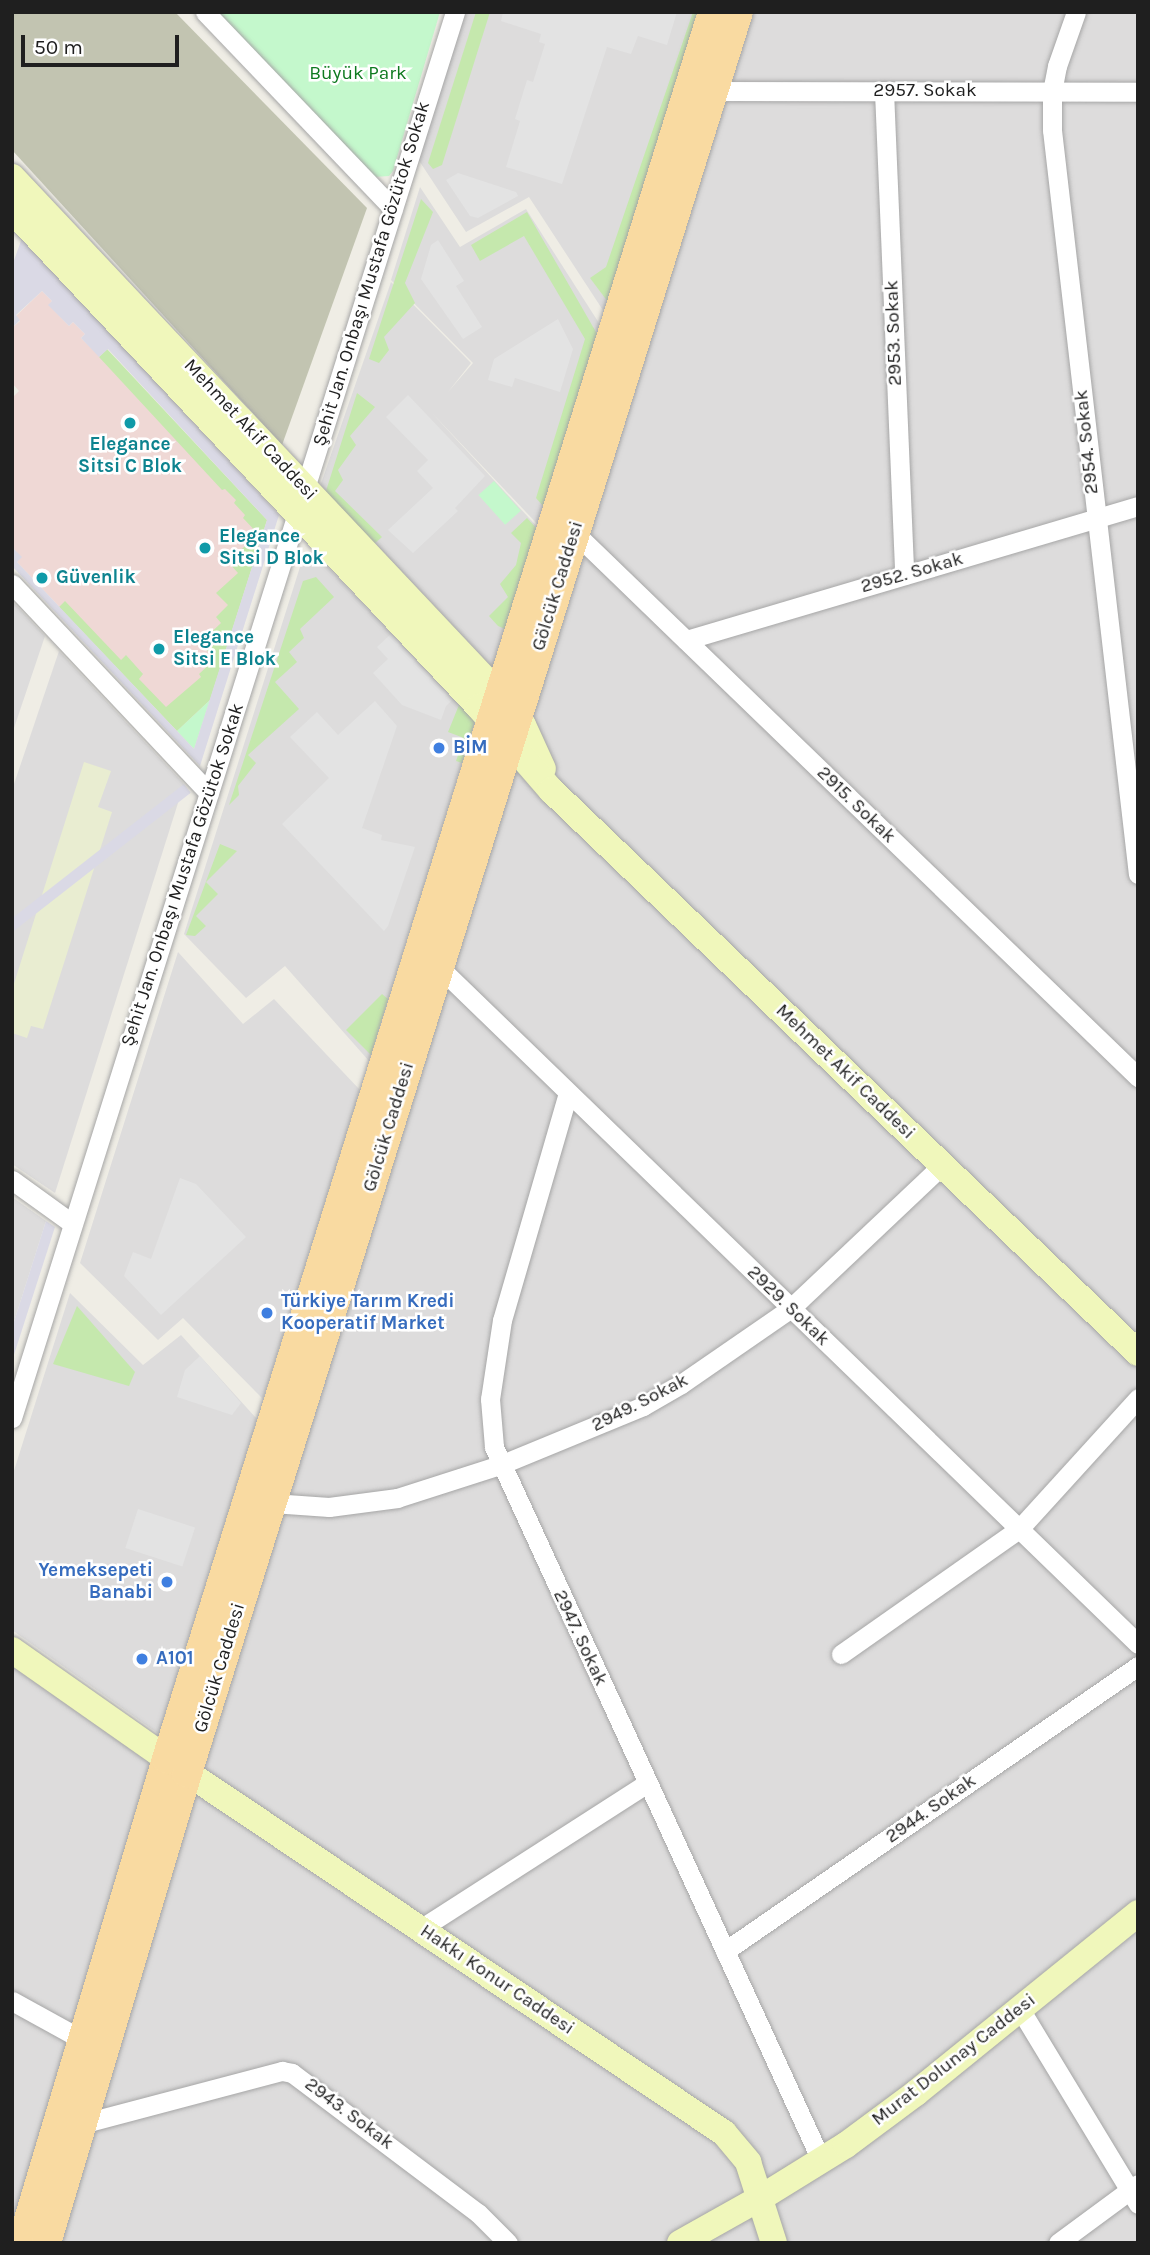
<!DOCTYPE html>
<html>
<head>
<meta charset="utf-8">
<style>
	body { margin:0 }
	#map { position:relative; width:1150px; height:2255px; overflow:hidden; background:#efede5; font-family:Karla,sans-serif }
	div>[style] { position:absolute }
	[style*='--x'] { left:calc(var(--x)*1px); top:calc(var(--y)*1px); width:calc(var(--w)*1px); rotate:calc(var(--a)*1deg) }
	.residential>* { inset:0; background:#dddcdc }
	.commercial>* { inset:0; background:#efd8d5 }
	.construction>* { inset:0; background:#c2c4b1 }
	.farmland>* { inset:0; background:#e9edd1 }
	.grass>* { inset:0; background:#c5e8ad }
	.park>* { inset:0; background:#c4f8cc; transform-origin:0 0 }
	.parking>* { inset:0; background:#e3e3e3; transform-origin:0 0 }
	.plaza>* { inset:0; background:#dad9e5; transform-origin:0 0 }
	.roads { filter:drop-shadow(0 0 2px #a6a6a6) drop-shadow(0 0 2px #a6a6a6) }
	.street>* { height:19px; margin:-9.5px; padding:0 9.5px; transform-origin:9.5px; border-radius:9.5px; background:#fff }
	.secondary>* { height:26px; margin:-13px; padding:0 13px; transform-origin:13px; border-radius:13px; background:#f0f7bb }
	.primary>* { height:30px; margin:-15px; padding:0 15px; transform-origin:15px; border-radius:15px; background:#f9daa1 }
	.dots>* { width:19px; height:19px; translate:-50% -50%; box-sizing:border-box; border:4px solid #fff; border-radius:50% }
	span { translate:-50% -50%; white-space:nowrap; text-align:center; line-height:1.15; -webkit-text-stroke:5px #fff; paint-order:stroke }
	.park-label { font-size:19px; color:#0f7a20 }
	.street-label { font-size:19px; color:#1f1f1f }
	.culture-label { font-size:19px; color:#0d838f; font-weight:700 }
	.left { translate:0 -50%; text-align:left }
	.shop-label { font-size:19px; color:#366cbe; font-weight:700 }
	.right { translate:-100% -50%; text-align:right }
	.frame { position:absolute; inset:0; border:14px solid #1f1f1f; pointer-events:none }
	.scale { position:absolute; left:21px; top:35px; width:158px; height:32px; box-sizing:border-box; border:4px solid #1f1f1f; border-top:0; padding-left:9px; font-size:21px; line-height:24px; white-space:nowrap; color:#1f1f1f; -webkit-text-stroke:5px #fff; paint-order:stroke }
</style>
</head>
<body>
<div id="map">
	<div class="residential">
		<div style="clip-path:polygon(460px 12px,706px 12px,610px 321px,529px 197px,466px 232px,416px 156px)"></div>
		<div style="clip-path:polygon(751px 12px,1138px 12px,1138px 2243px,12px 2243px,12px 1664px,192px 1791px)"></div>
		<div style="clip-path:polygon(420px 187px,460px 247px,526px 209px,606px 334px,544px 531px,431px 412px,542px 532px,493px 682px,317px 495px,391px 282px,471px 363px,448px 392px,473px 363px,391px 280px)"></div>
		<div style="clip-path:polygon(321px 560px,475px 721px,369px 1061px,285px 966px,246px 998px,184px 934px,300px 567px)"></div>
		<div style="clip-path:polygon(12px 601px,45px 636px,12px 734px)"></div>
		<div style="clip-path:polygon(59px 651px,184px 784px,55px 1193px,12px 1164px,12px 790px)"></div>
		<div style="clip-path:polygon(178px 952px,243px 1024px,274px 999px,360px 1090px,263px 1399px,183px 1318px,158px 1340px,80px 1263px)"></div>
		<div style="clip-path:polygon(12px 1197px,46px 1221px,12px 1328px)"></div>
		<div style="clip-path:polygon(70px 1293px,143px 1365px,181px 1335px,257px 1419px,159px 1734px,12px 1630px,12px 1477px)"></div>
	</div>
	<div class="commercial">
		<div style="clip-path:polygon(42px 291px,52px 301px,49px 305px,69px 326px,73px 322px,85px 334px,81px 338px,267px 520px,194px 749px,17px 562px,21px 557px,12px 547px,12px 398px,19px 391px,12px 383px,12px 328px,20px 321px,16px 316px)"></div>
	</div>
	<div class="construction">
		<div style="clip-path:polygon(12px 12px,175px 12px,367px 208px,282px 445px,12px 150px)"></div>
	</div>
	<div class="farmland">
		<div style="clip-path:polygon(84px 762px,111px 771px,98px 807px,112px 812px,43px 1029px,31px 1026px,27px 1038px,12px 1033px,12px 990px)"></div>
	</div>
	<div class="grass">
		<div style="clip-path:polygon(476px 12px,490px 12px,442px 165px,433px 169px,428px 163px)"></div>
		<div style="clip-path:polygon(693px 12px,707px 12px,611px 306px,590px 278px,606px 267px)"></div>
		<div style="clip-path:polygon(421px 199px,433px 212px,405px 283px,415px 303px,384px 337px,389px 350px,379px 363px,369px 359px)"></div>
		<div style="clip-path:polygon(527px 212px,600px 339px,549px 513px,536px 498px,585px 339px,524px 236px,480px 261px,471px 245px)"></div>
		<div style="clip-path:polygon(107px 349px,267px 520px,210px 700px,177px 731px,59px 607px,65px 601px,121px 660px,126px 655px,143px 674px,139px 679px,166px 707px,201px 677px,199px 674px,215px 659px,200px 643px,221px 623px,216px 617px,228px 605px,216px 593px,238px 573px,228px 562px,258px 534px,243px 518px,245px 515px,234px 503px,236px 500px,225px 489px,222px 490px,99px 357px)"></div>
		<div style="clip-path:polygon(357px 393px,375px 407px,350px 436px,356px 445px,338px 470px,343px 480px,335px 491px,382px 537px,373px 545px,325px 494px)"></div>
		<div style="clip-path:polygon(527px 518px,540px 532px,510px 631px,498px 626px,489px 616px,508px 597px,500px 584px,516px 565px,521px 543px,511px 533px)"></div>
		<div style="clip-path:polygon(316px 577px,334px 597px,300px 629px,304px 638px,289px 652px,297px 662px,275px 682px,299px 709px,248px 755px,256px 763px,238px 786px,239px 795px,229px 805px,303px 581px)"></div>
		<div style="clip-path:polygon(459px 705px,475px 721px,462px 763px,456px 761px,464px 738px,448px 732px)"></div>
		<div style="clip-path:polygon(220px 844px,237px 851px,206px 882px,218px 894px,196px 916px,206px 926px,195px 936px,186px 935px)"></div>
		<div style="clip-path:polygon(382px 994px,388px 999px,371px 1055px,346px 1030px)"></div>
		<div style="clip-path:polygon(77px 1306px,135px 1372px,129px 1386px,53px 1364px)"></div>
	</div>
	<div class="park">
		<div style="clip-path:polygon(213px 12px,440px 12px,393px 171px,389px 176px,374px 177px)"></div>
		<div style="left:494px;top:481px;width:40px;height:21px;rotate:48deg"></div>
		<div style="clip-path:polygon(210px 700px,194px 749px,177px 731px)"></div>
	</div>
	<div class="parking">
		<div style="clip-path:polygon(503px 12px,677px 12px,667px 45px,638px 36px,631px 54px,607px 47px,562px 184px,506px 167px,520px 121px,515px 119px,527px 80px,533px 82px,545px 44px,539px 42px,541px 34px,501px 21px)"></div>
		<div style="clip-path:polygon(458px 173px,516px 192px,518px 196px,478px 218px,470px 216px,446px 180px)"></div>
		<div style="clip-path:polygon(438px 240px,464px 281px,456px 286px,482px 327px,463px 339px,421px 279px,431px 245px)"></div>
		<div style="clip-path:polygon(558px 319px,573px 349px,560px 392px,515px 378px,512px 387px,488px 380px,494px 359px)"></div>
		<div style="clip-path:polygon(408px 395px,485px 476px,455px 508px,458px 511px,413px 553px,388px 530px,433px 488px,417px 471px,428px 460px,386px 417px)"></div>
		<div style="clip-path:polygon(391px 634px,453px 699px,446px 706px,441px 720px,402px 705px,373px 673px,388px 659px,377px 647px)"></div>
		<div style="clip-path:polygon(375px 701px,397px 726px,362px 828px,382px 835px,381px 840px,415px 847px,388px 926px,384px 931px,282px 824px,329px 778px,290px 737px,317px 712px,338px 735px)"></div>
		<div style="clip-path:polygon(180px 1178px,196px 1184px,246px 1237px,161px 1315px,124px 1276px,133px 1252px,151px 1259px)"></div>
		<div style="clip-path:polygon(200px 1356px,241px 1403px,232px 1415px,177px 1397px,185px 1370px)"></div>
		<div style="left:138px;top:1509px;width:60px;height:41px;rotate:18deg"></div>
	</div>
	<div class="plaza">
		<div style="clip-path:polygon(22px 238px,279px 515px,200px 766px,12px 566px,12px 547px,22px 557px,17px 562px,194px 749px,267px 520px,108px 349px,99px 357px,81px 338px,85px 334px,73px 322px,69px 326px,48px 305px,52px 301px,42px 291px,16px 315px,20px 320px,12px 328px,12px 266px)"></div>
		<div style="left:184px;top:784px;width:11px;height:429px;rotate:52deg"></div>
		<div style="clip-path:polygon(46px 1221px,55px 1227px,12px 1361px,12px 1328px)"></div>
	</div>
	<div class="roads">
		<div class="street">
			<div style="--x:205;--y:12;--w:272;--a:46.3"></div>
			<div style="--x:1076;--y:12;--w:57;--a:109.4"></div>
			<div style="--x:1057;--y:66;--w:26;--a:101"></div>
			<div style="--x:1052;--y:92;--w:38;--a:90"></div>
			<div style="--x:1052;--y:130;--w:749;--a:83.41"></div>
			<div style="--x:713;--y:91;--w:425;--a:0.1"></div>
			<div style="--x:884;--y:91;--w:484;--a:87.6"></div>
			<div style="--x:575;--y:533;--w:783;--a:44.02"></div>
			<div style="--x:12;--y:584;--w:287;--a:46.7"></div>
			<div style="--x:686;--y:640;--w:471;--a:-16.5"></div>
			<div style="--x:439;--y:967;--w:973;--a:44.08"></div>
			<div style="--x:568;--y:1093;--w:236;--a:106.2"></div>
			<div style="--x:502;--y:1320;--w:80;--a:98.6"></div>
			<div style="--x:490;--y:1399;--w:48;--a:85.2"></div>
			<div style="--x:494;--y:1447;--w:784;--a:65.36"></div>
			<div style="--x:12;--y:1180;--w:75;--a:35.8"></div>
			<div style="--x:12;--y:1418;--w:1474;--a:-72.51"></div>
			<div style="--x:272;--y:1503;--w:57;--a:4"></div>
			<div style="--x:329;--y:1507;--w:69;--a:-7.5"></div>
			<div style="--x:397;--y:1498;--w:108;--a:-17.8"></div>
			<div style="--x:500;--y:1465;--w:155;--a:-22.4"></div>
			<div style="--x:643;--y:1406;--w:44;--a:-30.1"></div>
			<div style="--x:681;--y:1384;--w:134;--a:-34.6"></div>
			<div style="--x:791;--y:1308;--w:208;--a:-43.4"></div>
			<div style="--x:841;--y:1654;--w:218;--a:-35.1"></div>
			<div style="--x:1019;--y:1529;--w:177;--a:-47.7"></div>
			<div style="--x:420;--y:1929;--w:270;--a:-32.7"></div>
			<div style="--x:725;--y:1951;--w:502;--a:-34.61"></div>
			<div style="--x:12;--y:2001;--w:81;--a:28.8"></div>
			<div style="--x:1020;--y:2009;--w:228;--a:58.8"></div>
			<div style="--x:81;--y:2124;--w:208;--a:-14.8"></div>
			<div style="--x:282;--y:2071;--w:10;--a:11"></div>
			<div style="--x:292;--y:2073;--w:233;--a:37"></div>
			<div style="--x:478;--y:2213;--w:42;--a:45"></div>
			<div style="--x:1058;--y:2243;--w:99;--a:-36.4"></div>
		</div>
		<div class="secondary">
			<div style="--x:12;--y:177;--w:712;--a:46.71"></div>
			<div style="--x:500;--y:695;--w:38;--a:53"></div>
			<div style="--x:523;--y:725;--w:48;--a:65.6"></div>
			<div style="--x:12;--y:210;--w:682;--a:46.78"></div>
			<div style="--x:479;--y:707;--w:110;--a:49.1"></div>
			<div style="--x:551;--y:790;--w:813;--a:43.8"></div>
			<div style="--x:12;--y:1650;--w:189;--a:35.1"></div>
			<div style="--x:167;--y:1759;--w:671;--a:33.88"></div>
			<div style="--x:724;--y:2133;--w:38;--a:50"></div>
			<div style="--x:748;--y:2162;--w:85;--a:72.2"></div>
			<div style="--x:680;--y:2243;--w:94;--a:-29.3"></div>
			<div style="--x:762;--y:2197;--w:99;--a:-31.8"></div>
			<div style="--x:846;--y:2145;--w:87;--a:-36.6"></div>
			<div style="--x:916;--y:2093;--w:286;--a:-39"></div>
		</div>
		<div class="primary">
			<div style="--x:22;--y:2243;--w:505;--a:-73.32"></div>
			<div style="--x:167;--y:1759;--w:1830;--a:-72.64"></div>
			<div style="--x:46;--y:2243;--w:491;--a:-73.3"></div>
			<div style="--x:187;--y:1773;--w:1845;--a:-72.63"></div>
		</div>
	</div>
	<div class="dots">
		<div style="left:130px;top:423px;background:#0f9aa8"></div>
		<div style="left:205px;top:548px;background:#0f9aa8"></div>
		<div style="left:42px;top:578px;background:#0f9aa8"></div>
		<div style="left:159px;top:649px;background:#0f9aa8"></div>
		<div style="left:439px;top:748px;background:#3f7fe0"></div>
		<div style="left:267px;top:1313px;background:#3f7fe0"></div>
		<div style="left:167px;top:1582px;background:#3f7fe0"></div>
		<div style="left:142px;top:1659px;background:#3f7fe0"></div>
	</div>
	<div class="park-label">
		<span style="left:358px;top:74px">Büyük Park</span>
	</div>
	<div class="street-label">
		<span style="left:925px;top:91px">2957. Sokak</span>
		<span style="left:372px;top:274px;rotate:-73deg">Şehit Jan. Onbaşı Mustafa Gözütok Sokak</span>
		<span style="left:894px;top:333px;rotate:-92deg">2953. Sokak</span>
		<span style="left:250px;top:430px;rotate:47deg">Mehmet Akif Caddesi</span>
		<span style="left:1087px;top:442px;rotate:-96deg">2954. Sokak</span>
		<span style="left:912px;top:573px;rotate:-16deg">2952. Sokak</span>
		<span style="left:558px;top:586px;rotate:-73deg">Gölcük Caddesi</span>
		<span style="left:856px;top:805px;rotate:44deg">2915. Sokak</span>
		<span style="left:183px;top:875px;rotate:-72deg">Şehit Jan. Onbaşı Mustafa Gözütok Sokak</span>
		<span style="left:845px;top:1072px;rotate:44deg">Mehmet Akif Caddesi</span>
		<span style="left:389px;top:1127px;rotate:-73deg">Gölcük Caddesi</span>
		<span style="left:788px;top:1306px;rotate:44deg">2929. Sokak</span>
		<span style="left:640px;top:1403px;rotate:-27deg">2949. Sokak</span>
		<span style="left:580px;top:1638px;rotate:65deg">2947. Sokak</span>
		<span style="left:220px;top:1668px;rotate:-73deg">Gölcük Caddesi</span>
		<span style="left:931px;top:1809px;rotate:-35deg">2944. Sokak</span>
		<span style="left:497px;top:1980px;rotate:34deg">Hakkı Konur Caddesi</span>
		<span style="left:954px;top:2060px;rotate:-38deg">Murat Dolunay Caddesi</span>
		<span style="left:349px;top:2114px;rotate:37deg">2943. Sokak</span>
	</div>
	<div class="culture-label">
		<span style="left:130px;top:456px">Elegance<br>Sitsi C Blok</span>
		<span class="left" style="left:219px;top:548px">Elegance<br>Sitsi D Blok</span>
		<span class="left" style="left:56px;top:578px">Güvenlik</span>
		<span class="left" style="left:173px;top:649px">Elegance<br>Sitsi E Blok</span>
	</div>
	<div class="shop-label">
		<span class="left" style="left:453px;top:748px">BİM</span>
		<span class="left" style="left:281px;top:1313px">Türkiye Tarım Kredi<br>Kooperatif Market</span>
		<span class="right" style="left:153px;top:1582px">Yemeksepeti<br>Banabi</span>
		<span class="left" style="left:156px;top:1659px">A101</span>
	</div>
	<div class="frame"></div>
	<div class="scale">50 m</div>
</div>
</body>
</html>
